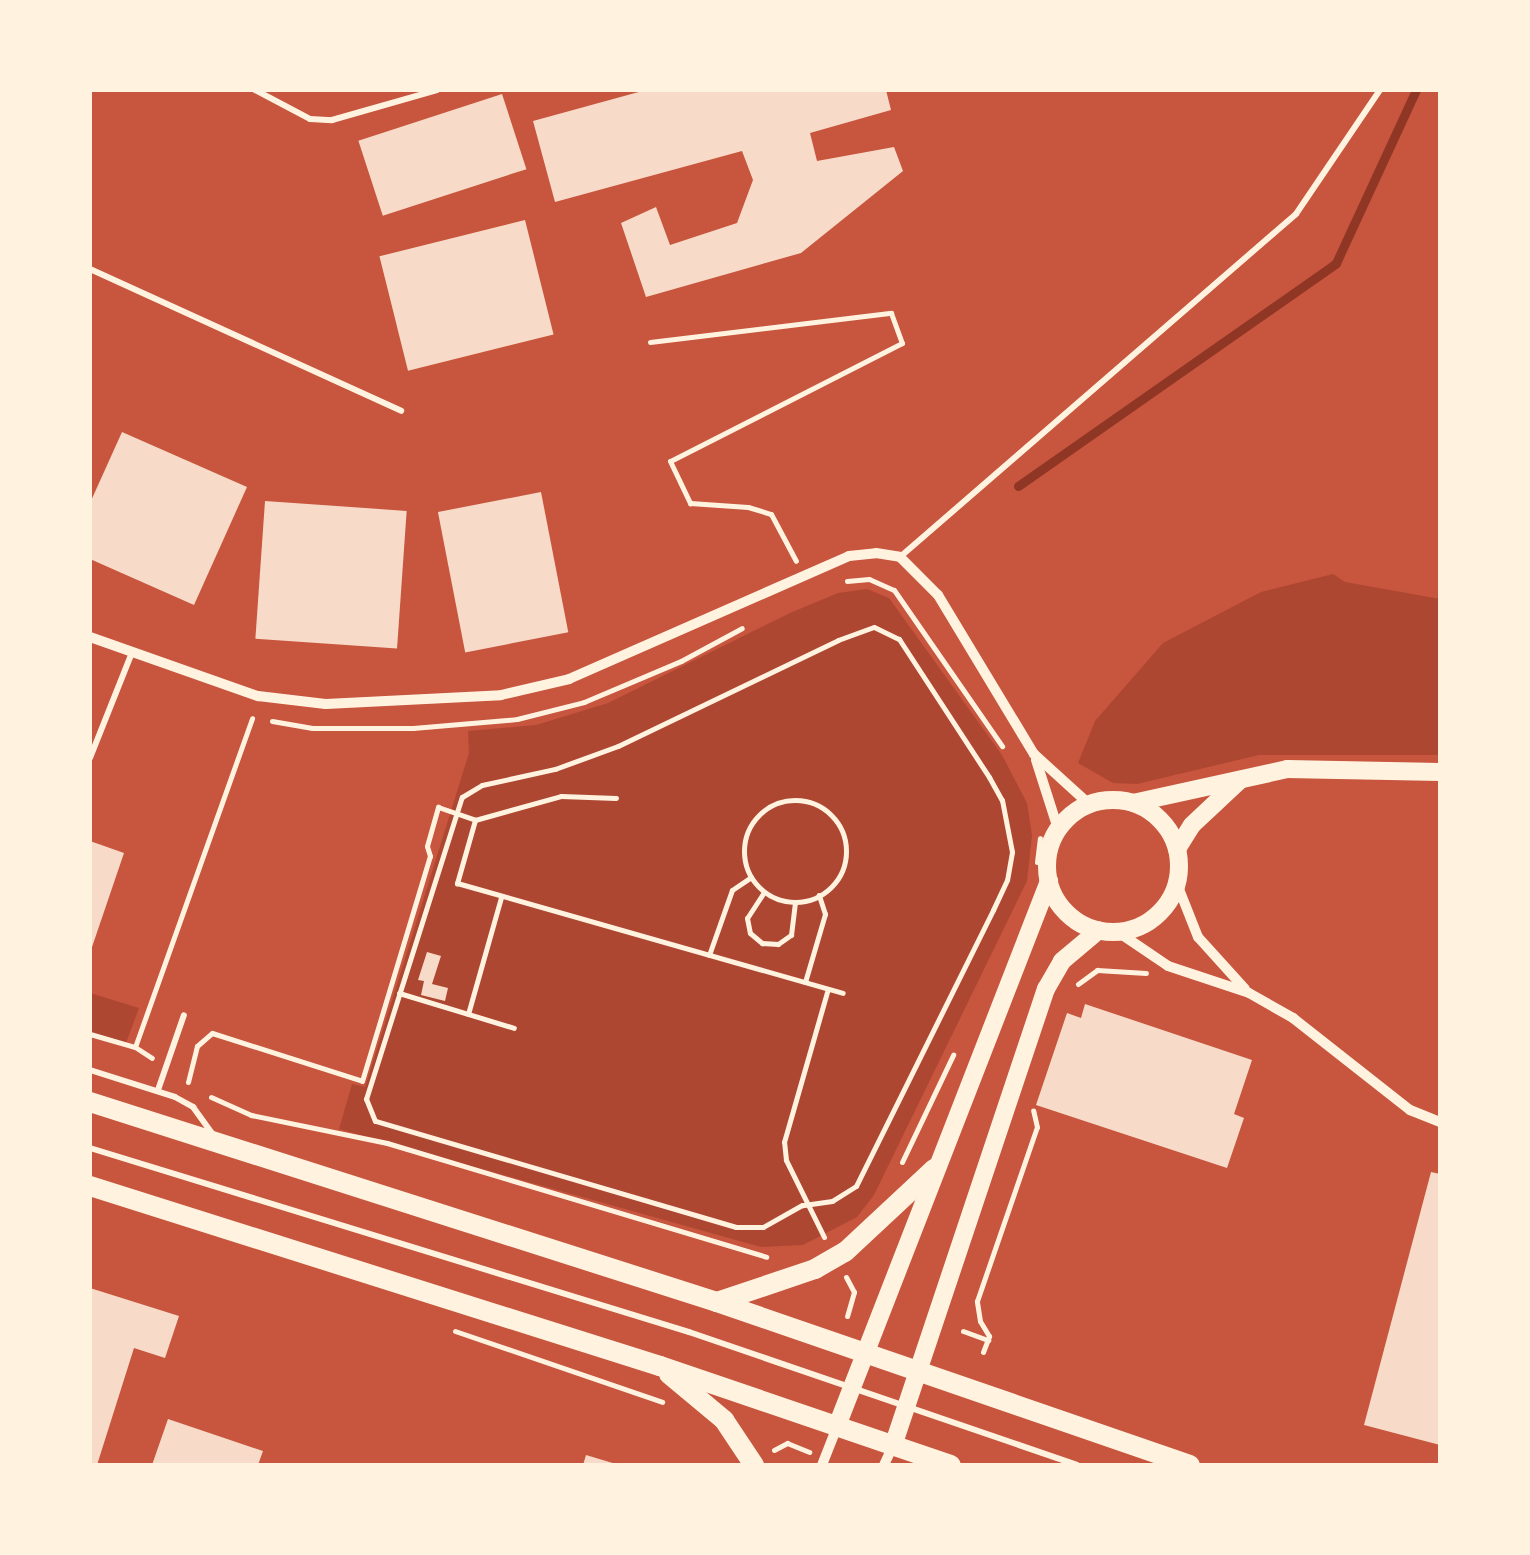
<!DOCTYPE html>
<html>
<head>
<meta charset="utf-8">
<style>
	body { margin:0 }
	#map { position:relative; width:1530px; height:1555px; overflow:hidden; background:#c8553d; font-family:Ubuntu,sans-serif }
	div>[style] { position:absolute }
	[style*='--x'] { left:calc(var(--x)*1px); top:calc(var(--y)*1px); width:calc(var(--w)*1px); rotate:calc(var(--a)*1deg) }
	.green>* { inset:0; background:#ae4732 }
	.stream>* { height:9px; margin:-4.5px; padding:0 4.5px; transform-origin:4.5px; border-radius:4.5px; background:#8f3625 }
	.building>* { inset:0; background:#f7dbc8; transform-origin:0 0 }
	.path>* { height:5px; margin:-2.5px; padding:0 2.5px; transform-origin:2.5px; border-radius:2.5px; background:#fff3e0 }
	.path>.ring { margin:-2.5px; padding:0; box-sizing:content-box; background:none; border:5px solid #fff3e0; border-radius:50% }
	.service>* { height:6px; margin:-3px; padding:0 3px; transform-origin:3px; border-radius:3px; background:#fff3e0 }
	.minor>* { height:10px; margin:-5px; padding:0 5px; transform-origin:5px; border-radius:5px; background:#fff3e0 }
	.tertiary>* { height:18px; margin:-9px; padding:0 9px; transform-origin:9px; border-radius:9px; background:#fff3e0 }
	.tertiary>.ring { margin:-9px; padding:0; box-sizing:content-box; background:none; border:18px solid #fff3e0; border-radius:50% }
	.primary>* { height:20px; margin:-10px; padding:0 10px; transform-origin:10px; border-radius:10px; background:#fff3e0 }
	span { translate:-50% -50%; white-space:nowrap; text-align:center; line-height:1.15; -webkit-text-stroke:8px #fff3e0; paint-order:stroke }
	.frame { position:absolute; inset:0; border:92px solid #fff3e0; pointer-events:none }
</style>
</head>
<body>
<div id="map">
	<div class="green">
		<div style="clip-path:polygon(1333px 574px,1345px 582px,1440px 599px,1440px 755px,1259px 755px,1137px 784px,1113px 783px,1078px 763px,1095px 721px,1163px 643px,1261px 592px)"></div>
		<div style="clip-path:polygon(867px 589px,889px 598px,1002px 755px,1027px 803px,1032px 835px,1027px 881px,874px 1195px,857px 1217px,803px 1245px,761px 1247px,339px 1129px,352px 1084px,365px 1087px,469px 753px,468px 731px,536px 725px,608px 703px,790px 613px,838px 593px)"></div>
		<div style="clip-path:polygon(90px 993px,139px 1008px,126px 1043px,90px 1033px)"></div>
	</div>
	<div class="stream">
		<div style="--x:1018;--y:486;--w:388;--a:-35"></div>
		<div style="--x:1336;--y:263;--w:191;--a:-65.2"></div>
	</div>
	<div class="building">
		<div style="clip-path:polygon(646px 90px,886px 90px,891px 110px,810px 133px,817px 161px,894px 147px,903px 171px,801px 253px,646px 297px,621px 223px,656px 207px,670px 245px,737px 223px,753px 180px,742px 151px,555px 202px,533px 121px)"></div>
		<div style="left:502px;top:94px;width:79px;height:151px;rotate:72deg"></div>
		<div style="left:525px;top:220px;width:118px;height:150px;rotate:76deg"></div>
		<div style="clip-path:polygon(122px 432px,247px 487px,194px 605px,90px 559px,90px 503px)"></div>
		<div style="left:541px;top:492px;width:143px;height:105px;rotate:79deg"></div>
		<div style="left:265px;top:501px;width:142px;height:138px;rotate:4deg"></div>
		<div style="clip-path:polygon(90px 841px,124px 853px,91px 950px,90px 950px)"></div>
		<div style="clip-path:polygon(427px 952px,441px 956px,432px 984px,448px 988px,445px 1001px,421px 995px,424px 981px,418px 980px)"></div>
		<div style="clip-path:polygon(1085px 1004px,1252px 1060px,1234px 1114px,1244px 1118px,1227px 1168px,1036px 1105px,1067px 1013px,1081px 1018px)"></div>
		<div style="clip-path:polygon(1431px 1172px,1440px 1174px,1440px 1445px,1364px 1425px)"></div>
		<div style="clip-path:polygon(90px 1288px,179px 1316px,165px 1358px,134px 1348px,97px 1465px,90px 1465px)"></div>
		<div style="clip-path:polygon(168px 1419px,263px 1451px,258px 1465px,152px 1465px)"></div>
		<div style="clip-path:polygon(586px 1455px,616px 1464px,616px 1465px,583px 1465px)"></div>
	</div>
	<div class="path">
		<div style="--x:650;--y:342;--w:243;--a:-6.9"></div>
		<div style="--x:891;--y:313;--w:32;--a:70"></div>
		<div style="--x:902;--y:343;--w:260;--a:153"></div>
		<div style="--x:670;--y:461;--w:47;--a:64.5"></div>
		<div style="--x:690;--y:503;--w:58;--a:3.9"></div>
		<div style="--x:748;--y:507;--w:24;--a:17"></div>
		<div style="--x:771;--y:514;--w:53;--a:62"></div>
		<div style="--x:847;--y:581;--w:22;--a:-5"></div>
		<div style="--x:869;--y:579;--w:27;--a:24"></div>
		<div style="--x:894;--y:590;--w:190;--a:55.3"></div>
		<div style="--x:874;--y:627;--w:28;--a:26"></div>
		<div style="--x:899;--y:639;--w:165;--a:56.9"></div>
		<div style="--x:989;--y:777;--w:26;--a:61"></div>
		<div style="--x:1002;--y:800;--w:53;--a:79.1"></div>
		<div style="--x:1012;--y:852;--w:28;--a:100"></div>
		<div style="--x:1007;--y:880;--w:33;--a:115"></div>
		<div style="--x:993;--y:910;--w:308;--a:116.4"></div>
		<div style="--x:856;--y:1186;--w:28;--a:148"></div>
		<div style="--x:832;--y:1201;--w:30;--a:172"></div>
		<div style="--x:802;--y:1205;--w:45;--a:150.6"></div>
		<div style="--x:763;--y:1227;--w:27;--a:180"></div>
		<div style="--x:736;--y:1227;--w:376;--a:-163.6"></div>
		<div style="--x:375;--y:1121;--w:24;--a:-112"></div>
		<div style="--x:366;--y:1099;--w:317;--a:-72.4"></div>
		<div style="--x:462;--y:797;--w:23;--a:-31"></div>
		<div style="--x:482;--y:785;--w:75;--a:-12.4"></div>
		<div style="--x:555;--y:769;--w:67;--a:-20.1"></div>
		<div style="--x:618;--y:746;--w:244;--a:-25.7"></div>
		<div style="--x:838;--y:640;--w:38;--a:-20"></div>
		<div style="--x:272;--y:721;--w:41;--a:9.9"></div>
		<div style="--x:312;--y:728;--w:101;--a:0"></div>
		<div style="--x:413;--y:728;--w:104;--a:-4.9"></div>
		<div style="--x:517;--y:719;--w:69;--a:-14.2"></div>
		<div style="--x:584;--y:702;--w:105;--a:-22.9"></div>
		<div style="--x:681;--y:661;--w:69;--a:-28.4"></div>
		<div class="ring" style="left:744px;top:800px;width:97px;height:97px"></div>
		<div style="--x:475;--y:820;--w:66;--a:105.9"></div>
		<div style="--x:457;--y:883;--w:401;--a:15.9"></div>
		<div style="--x:1037;--y:862;--w:24;--a:-83"></div>
		<div style="--x:764;--y:892;--w:31;--a:123"></div>
		<div style="--x:747;--y:918;--w:15;--a:79"></div>
		<div style="--x:750;--y:933;--w:16;--a:40"></div>
		<div style="--x:762;--y:943;--w:16;--a:4"></div>
		<div style="--x:778;--y:944;--w:16;--a:-35"></div>
		<div style="--x:791;--y:935;--w:33;--a:-83"></div>
		<div style="--x:709;--y:955;--w:69;--a:-70.5"></div>
		<div style="--x:732;--y:890;--w:23;--a:-34"></div>
		<div style="--x:805;--y:982;--w:71;--a:-73.6"></div>
		<div style="--x:825;--y:914;--w:20;--a:-108"></div>
		<div style="--x:1078;--y:984;--w:24;--a:-36"></div>
		<div style="--x:1097;--y:970;--w:49;--a:3.5"></div>
		<div style="--x:399;--y:993;--w:120;--a:16.9"></div>
		<div style="--x:468;--y:1014;--w:122;--a:-74.2"></div>
		<div style="--x:90;--y:1034;--w:47;--a:16.1"></div>
		<div style="--x:135;--y:1047;--w:20;--a:33"></div>
		<div style="--x:135;--y:1047;--w:349;--a:-70.4"></div>
		<div style="--x:188;--y:1082;--w:37;--a:-76"></div>
		<div style="--x:197;--y:1046;--w:20;--a:-41"></div>
		<div style="--x:212;--y:1033;--w:157;--a:17.7"></div>
		<div style="--x:362;--y:1081;--w:235;--a:-73.2"></div>
		<div style="--x:430;--y:856;--w:10;--a:-107"></div>
		<div style="--x:427;--y:846;--w:41;--a:-74.2"></div>
		<div style="--x:438;--y:807;--w:39;--a:19"></div>
		<div style="--x:475;--y:820;--w:89;--a:-15.6"></div>
		<div style="--x:561;--y:796;--w:55;--a:2.1"></div>
		<div style="--x:211;--y:1097;--w:44;--a:24.2"></div>
		<div style="--x:251;--y:1115;--w:139;--a:11.6"></div>
		<div style="--x:387;--y:1143;--w:396;--a:16.7"></div>
		<div style="--x:902;--y:1162;--w:119;--a:-64.5"></div>
		<div style="--x:824;--y:1237;--w:86;--a:-116.3"></div>
		<div style="--x:786;--y:1160;--w:18;--a:-96"></div>
		<div style="--x:784;--y:1142;--w:159;--a:-74"></div>
		<div style="--x:846;--y:1277;--w:17;--a:62"></div>
		<div style="--x:854;--y:1292;--w:25;--a:106"></div>
		<div style="--x:455;--y:1331;--w:219;--a:18.9"></div>
		<div style="--x:963;--y:1331;--w:27;--a:20"></div>
		<div style="--x:983;--y:1352;--w:17;--a:-69"></div>
		<div style="--x:989;--y:1336;--w:17;--a:-121"></div>
		<div style="--x:980;--y:1321;--w:20;--a:-99"></div>
		<div style="--x:977;--y:1301;--w:184;--a:-71"></div>
		<div style="--x:1037;--y:1127;--w:17;--a:-103"></div>
		<div style="--x:774;--y:1450;--w:15;--a:-28"></div>
		<div style="--x:787;--y:1443;--w:24;--a:22"></div>
	</div>
	<div class="service">
		<div style="--x:255;--y:90;--w:62;--a:27.8"></div>
		<div style="--x:310;--y:119;--w:22;--a:3"></div>
		<div style="--x:332;--y:120;--w:109;--a:-15.9"></div>
		<div style="--x:90;--y:269;--w:342;--a:24.5"></div>
		<div style="--x:900;--y:557;--w:524;--a:-40.9"></div>
		<div style="--x:1296;--y:214;--w:150;--a:-55.9"></div>
		<div style="--x:90;--y:758;--w:111;--a:-68.3"></div>
		<div style="--x:90;--y:1070;--w:89;--a:17.6"></div>
		<div style="--x:175;--y:1097;--w:21;--a:29"></div>
		<div style="--x:193;--y:1107;--w:32;--a:54"></div>
		<div style="--x:158;--y:1090;--w:79;--a:-70.9"></div>
		<div style="--x:90;--y:1148;--w:627;--a:17.08"></div>
		<div style="--x:689;--y:1332;--w:410;--a:18.9"></div>
	</div>
	<div class="minor">
		<div style="--x:90;--y:637;--w:178;--a:19.4"></div>
		<div style="--x:258;--y:696;--w:68;--a:6.7"></div>
		<div style="--x:326;--y:704;--w:175;--a:-2.9"></div>
		<div style="--x:501;--y:695;--w:70;--a:-13.2"></div>
		<div style="--x:569;--y:679;--w:306;--a:-23.7"></div>
		<div style="--x:849;--y:556;--w:27;--a:-6"></div>
		<div style="--x:876;--y:553;--w:24;--a:9"></div>
		<div style="--x:900;--y:557;--w:54;--a:45"></div>
		<div style="--x:938;--y:595;--w:186;--a:58.9"></div>
		<div style="--x:1034;--y:754;--w:74;--a:42.3"></div>
		<div style="--x:1036;--y:760;--w:72;--a:72.3"></div>
		<div style="--x:1177;--y:884;--w:57;--a:68.4"></div>
		<div style="--x:1198;--y:937;--w:70;--a:47.9"></div>
		<div style="--x:1118;--y:932;--w:60;--a:34.2"></div>
		<div style="--x:1168;--y:966;--w:85;--a:18.4"></div>
		<div style="--x:1249;--y:993;--w:51;--a:29.6"></div>
		<div style="--x:1293;--y:1018;--w:149;--a:38.2"></div>
		<div style="--x:1410;--y:1110;--w:32;--a:22"></div>
		<div style="--x:822;--y:1465;--w:41;--a:-68.5"></div>
		<div style="--x:884;--y:1465;--w:21;--a:-65"></div>
	</div>
	<div class="tertiary">
		<div class="ring" style="left:1047px;top:800px;width:114px;height:114px"></div>
		<div style="--x:1133;--y:803;--w:158;--a:-12.4"></div>
		<div style="--x:1287;--y:769;--w:153;--a:1.1"></div>
		<div style="--x:1177;--y:849;--w:28;--a:-58"></div>
		<div style="--x:1192;--y:825;--w:66;--a:-43.2"></div>
		<div style="--x:837;--y:1426;--w:585;--a:-68.74"></div>
		<div style="--x:893;--y:1446;--w:482;--a:-71.5"></div>
		<div style="--x:1046;--y:989;--w:32;--a:-60"></div>
		<div style="--x:1062;--y:961;--w:48;--a:-40"></div>
	</div>
	<div class="primary">
		<div style="--x:90;--y:1102;--w:658;--a:17.69"></div>
		<div style="--x:717;--y:1302;--w:500;--a:19.01"></div>
		<div style="--x:90;--y:1186;--w:598;--a:17.53"></div>
		<div style="--x:660;--y:1366;--w:307;--a:18.8"></div>
		<div style="--x:717;--y:1302;--w:103;--a:-18.6"></div>
		<div style="--x:815;--y:1269;--w:34;--a:-30"></div>
		<div style="--x:845;--y:1252;--w:122;--a:-43"></div>
		<div style="--x:669;--y:1374;--w:72;--a:39.9"></div>
		<div style="--x:724;--y:1420;--w:54;--a:56.3"></div>
	</div>
	<div class="frame"></div>
</div>
</body>
</html>
